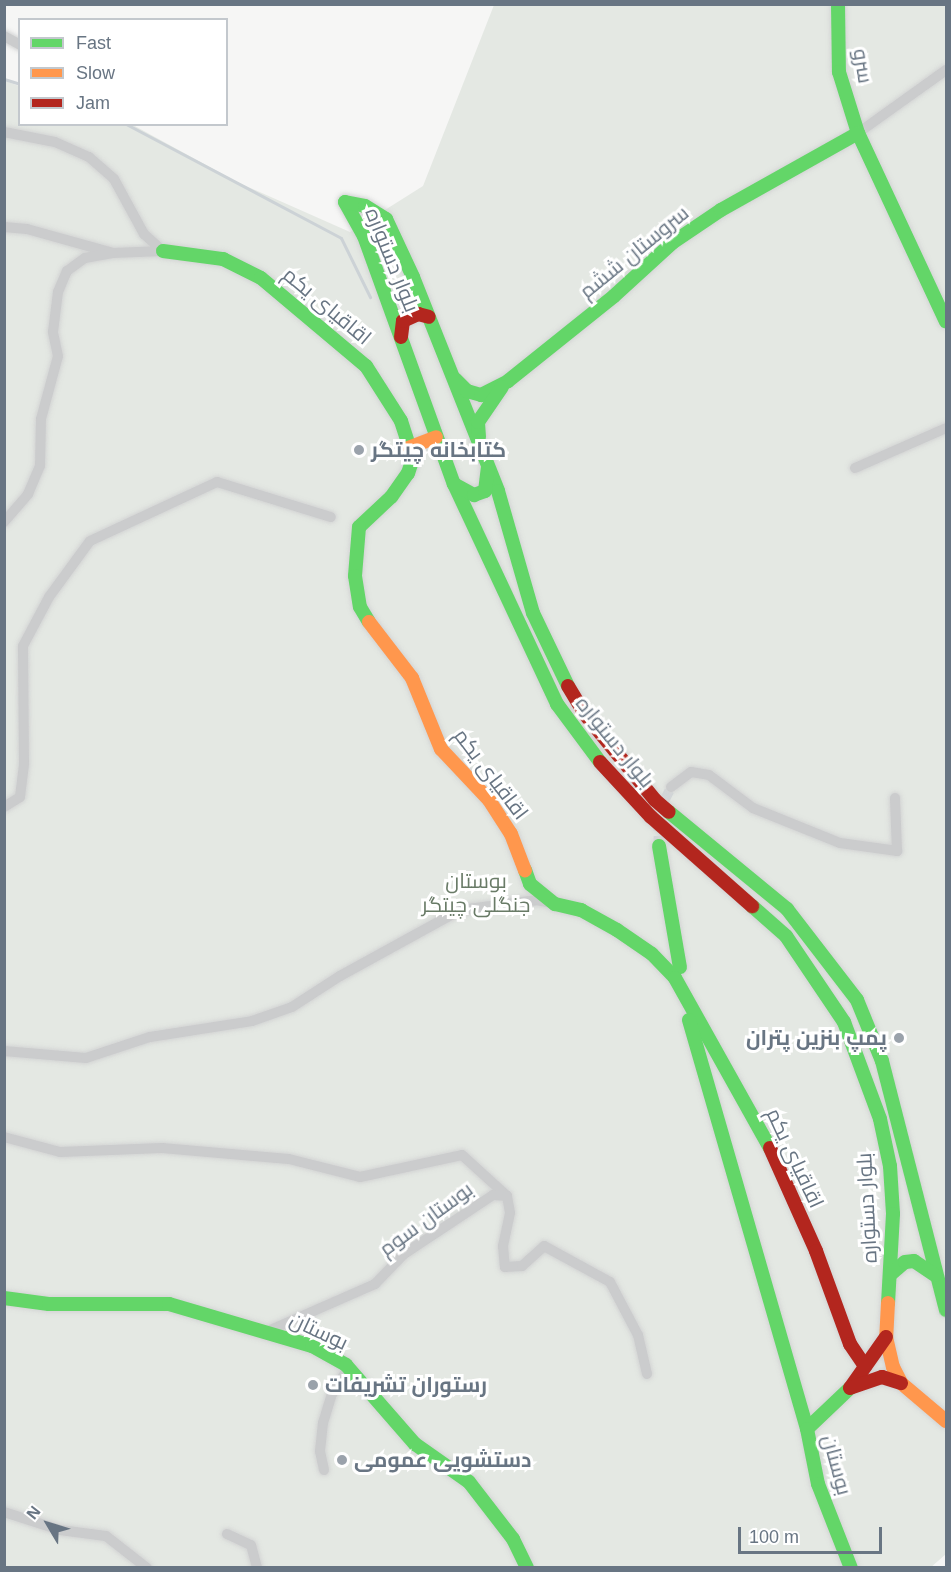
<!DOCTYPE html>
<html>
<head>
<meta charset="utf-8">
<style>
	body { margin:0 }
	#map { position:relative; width:951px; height:1572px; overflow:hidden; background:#f6f6f5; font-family:Arial,Cairo,sans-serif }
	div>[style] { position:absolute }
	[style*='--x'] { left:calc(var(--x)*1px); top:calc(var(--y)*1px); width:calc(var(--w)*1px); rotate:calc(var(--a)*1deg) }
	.green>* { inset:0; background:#e4e8e3 }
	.stream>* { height:3px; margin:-1.5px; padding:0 1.5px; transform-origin:1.5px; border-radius:1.5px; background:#ccd2d6 }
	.street-tunnel>* { height:10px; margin-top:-5px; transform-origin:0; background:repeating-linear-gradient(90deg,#d2d6d8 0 10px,transparent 0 15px) }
	.roads { filter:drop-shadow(0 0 2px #d3d4d4) drop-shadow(0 0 2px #d3d4d4) }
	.street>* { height:10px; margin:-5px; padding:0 5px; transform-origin:5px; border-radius:5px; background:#cbcccd }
	.fast>* { height:14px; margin:-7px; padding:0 7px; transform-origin:7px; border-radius:7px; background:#63d668 }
	.slow>* { height:14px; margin:-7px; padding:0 7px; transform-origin:7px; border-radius:7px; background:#ff974d }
	.jam>* { height:14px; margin:-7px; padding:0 7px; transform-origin:7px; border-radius:7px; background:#b3261e }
	.dots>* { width:16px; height:16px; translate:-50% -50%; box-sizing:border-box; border:3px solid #fff; border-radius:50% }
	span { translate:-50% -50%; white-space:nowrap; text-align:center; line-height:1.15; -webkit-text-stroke:6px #fff; paint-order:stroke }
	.street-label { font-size:21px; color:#687583 }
	.poi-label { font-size:21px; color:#687583; font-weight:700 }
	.left { translate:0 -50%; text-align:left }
	.right { translate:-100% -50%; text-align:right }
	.park-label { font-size:21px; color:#697b67 }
	.frame { position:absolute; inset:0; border:6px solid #687583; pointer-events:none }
	.legend { position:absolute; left:18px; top:18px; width:210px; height:108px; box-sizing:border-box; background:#fff; border:2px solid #c3c8cd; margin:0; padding:8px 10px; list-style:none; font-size:18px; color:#687583 }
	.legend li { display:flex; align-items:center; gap:12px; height:30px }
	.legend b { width:30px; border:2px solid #c3c8cd }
	.north { position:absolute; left:18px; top:1494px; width:60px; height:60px; -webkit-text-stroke:4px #fff; paint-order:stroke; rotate:308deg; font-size:16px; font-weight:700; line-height:24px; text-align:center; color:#687583 }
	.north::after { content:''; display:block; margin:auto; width:21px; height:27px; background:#687583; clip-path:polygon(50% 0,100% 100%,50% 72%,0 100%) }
	.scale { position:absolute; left:738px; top:1527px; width:144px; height:27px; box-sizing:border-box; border:3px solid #687583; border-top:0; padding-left:8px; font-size:18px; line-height:21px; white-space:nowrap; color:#687583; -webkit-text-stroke:4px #fff; paint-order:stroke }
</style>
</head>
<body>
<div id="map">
	<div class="green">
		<div style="clip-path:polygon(494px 5px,946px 5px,946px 1554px,930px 1568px,5px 1568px,5px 81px,19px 86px,20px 124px,133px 125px,237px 182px,350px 232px,423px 186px)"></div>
	</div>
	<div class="stream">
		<div style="--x:4;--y:79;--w:17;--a:17"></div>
		<div style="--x:126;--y:124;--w:243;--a:27.9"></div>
		<div style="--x:341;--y:238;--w:66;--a:63.8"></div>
	</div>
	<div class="street-tunnel">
		<div style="--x:659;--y:846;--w:33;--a:-92"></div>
		<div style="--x:658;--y:813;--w:29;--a:-63"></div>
	</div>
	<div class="roads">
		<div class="street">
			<div style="--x:4;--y:36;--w:18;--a:29"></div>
			<div style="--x:4;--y:132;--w:52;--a:11.1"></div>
			<div style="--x:55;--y:142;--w:37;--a:24"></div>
			<div style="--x:89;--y:157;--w:33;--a:41"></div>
			<div style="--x:114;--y:179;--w:63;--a:61.4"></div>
			<div style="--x:144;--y:234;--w:25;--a:42"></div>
			<div style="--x:858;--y:133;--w:108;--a:-35.6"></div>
			<div style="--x:4;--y:227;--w:23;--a:5"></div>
			<div style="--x:27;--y:229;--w:89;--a:15.6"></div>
			<div style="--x:113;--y:253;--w:50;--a:-2.3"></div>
			<div style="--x:855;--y:468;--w:99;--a:-23.7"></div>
			<div style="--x:4;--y:522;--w:37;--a:-49"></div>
			<div style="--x:28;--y:494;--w:30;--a:-67"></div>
			<div style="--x:40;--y:466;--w:47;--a:-88.8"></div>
			<div style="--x:41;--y:419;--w:65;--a:-74.9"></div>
			<div style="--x:58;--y:356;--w:25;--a:-102"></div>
			<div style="--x:53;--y:332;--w:40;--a:-82.9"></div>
			<div style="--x:58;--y:292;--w:23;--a:-67"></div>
			<div style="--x:67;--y:271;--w:22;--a:-36"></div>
			<div style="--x:85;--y:258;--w:28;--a:-10"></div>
			<div style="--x:671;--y:787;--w:25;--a:-37"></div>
			<div style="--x:691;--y:772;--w:18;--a:9"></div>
			<div style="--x:709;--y:775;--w:55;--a:36.9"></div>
			<div style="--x:753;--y:808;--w:94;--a:21.9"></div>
			<div style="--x:840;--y:843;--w:58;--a:8"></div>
			<div style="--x:897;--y:851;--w:53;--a:-92.2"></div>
			<div style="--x:4;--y:807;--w:19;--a:-32"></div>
			<div style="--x:20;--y:797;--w:34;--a:-83"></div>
			<div style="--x:24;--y:763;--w:117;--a:-90.5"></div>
			<div style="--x:23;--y:646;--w:55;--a:-62"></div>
			<div style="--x:49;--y:597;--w:69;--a:-53.8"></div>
			<div style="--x:90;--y:541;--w:140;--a:-24.9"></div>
			<div style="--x:217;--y:482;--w:119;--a:17.1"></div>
			<div style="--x:4;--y:1051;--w:82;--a:4.9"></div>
			<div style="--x:86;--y:1058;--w:67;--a:-18.2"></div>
			<div style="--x:150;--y:1037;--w:103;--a:-8.9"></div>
			<div style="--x:252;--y:1021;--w:42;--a:-19.3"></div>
			<div style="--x:292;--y:1007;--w:57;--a:-32.9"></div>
			<div style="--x:340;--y:976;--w:137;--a:-28.8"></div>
			<div style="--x:460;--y:910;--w:78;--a:-7.4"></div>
			<div style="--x:537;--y:900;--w:14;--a:12"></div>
			<div style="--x:4;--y:1137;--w:58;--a:15"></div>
			<div style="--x:60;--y:1152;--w:102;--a:-2.2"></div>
			<div style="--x:162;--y:1148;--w:127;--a:5"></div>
			<div style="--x:289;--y:1159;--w:73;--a:14.2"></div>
			<div style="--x:360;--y:1177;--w:104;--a:-12.2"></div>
			<div style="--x:462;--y:1155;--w:61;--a:42.3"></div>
			<div style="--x:268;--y:1331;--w:117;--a:-23.7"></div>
			<div style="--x:375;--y:1284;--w:42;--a:-46"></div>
			<div style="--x:404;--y:1254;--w:107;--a:-33.5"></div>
			<div style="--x:493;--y:1195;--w:14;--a:4"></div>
			<div style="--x:507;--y:1196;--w:17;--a:80"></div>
			<div style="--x:510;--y:1213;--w:34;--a:102"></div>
			<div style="--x:503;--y:1246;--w:21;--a:85"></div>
			<div style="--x:505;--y:1267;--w:17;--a:-3"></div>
			<div style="--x:522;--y:1266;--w:30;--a:-42"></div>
			<div style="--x:544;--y:1246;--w:75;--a:28.6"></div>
			<div style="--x:610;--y:1282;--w:60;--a:62.2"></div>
			<div style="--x:638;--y:1335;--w:40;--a:77"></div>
			<div style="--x:324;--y:1470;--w:19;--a:-102"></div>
			<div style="--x:320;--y:1451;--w:28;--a:-84"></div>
			<div style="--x:323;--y:1423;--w:30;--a:-73"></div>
			<div style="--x:332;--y:1394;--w:31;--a:-58"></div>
			<div style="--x:4;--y:1512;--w:59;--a:17.8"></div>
			<div style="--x:60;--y:1530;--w:46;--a:7.4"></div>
			<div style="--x:106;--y:1536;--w:52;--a:38"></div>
			<div style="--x:227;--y:1534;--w:26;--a:25"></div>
			<div style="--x:251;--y:1545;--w:24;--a:75"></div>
		</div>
		<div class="fast">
			<div style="--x:838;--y:4;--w:68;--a:89.2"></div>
			<div style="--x:839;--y:72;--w:64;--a:72.7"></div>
			<div style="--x:858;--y:133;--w:208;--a:65"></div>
			<div style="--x:345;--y:202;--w:39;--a:61"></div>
			<div style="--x:364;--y:236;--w:264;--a:70.1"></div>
			<div style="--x:454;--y:484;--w:243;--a:64.9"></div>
			<div style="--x:557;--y:704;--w:72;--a:53.4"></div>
			<div style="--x:345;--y:202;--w:20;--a:11"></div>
			<div style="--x:365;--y:206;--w:25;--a:32"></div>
			<div style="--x:386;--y:219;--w:64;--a:65"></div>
			<div style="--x:413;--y:277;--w:230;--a:68.3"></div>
			<div style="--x:498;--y:491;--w:127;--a:74"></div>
			<div style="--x:533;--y:613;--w:81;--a:64.4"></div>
			<div style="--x:163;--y:251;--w:61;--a:7.6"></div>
			<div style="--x:223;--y:259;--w:42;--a:26.6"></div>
			<div style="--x:261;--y:278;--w:137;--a:40"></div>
			<div style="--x:366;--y:366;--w:65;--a:57.5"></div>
			<div style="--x:401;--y:421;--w:39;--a:72"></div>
			<div style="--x:413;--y:458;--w:16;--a:108"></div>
			<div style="--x:408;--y:473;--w:29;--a:125"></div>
			<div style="--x:391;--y:497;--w:44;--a:136.8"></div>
			<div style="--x:359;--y:527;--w:49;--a:94.7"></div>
			<div style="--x:355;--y:576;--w:31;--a:81"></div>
			<div style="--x:360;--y:607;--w:17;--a:59"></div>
			<div style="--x:455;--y:379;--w:17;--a:45"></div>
			<div style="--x:467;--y:391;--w:15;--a:16"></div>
			<div style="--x:481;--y:395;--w:30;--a:-27"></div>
			<div style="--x:508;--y:381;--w:136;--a:-38.7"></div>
			<div style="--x:614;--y:296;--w:79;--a:-42.4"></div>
			<div style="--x:672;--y:243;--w:59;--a:-34"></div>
			<div style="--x:721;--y:210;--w:157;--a:-29.3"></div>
			<div style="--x:479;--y:437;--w:15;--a:-94"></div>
			<div style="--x:478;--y:422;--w:42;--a:-55.6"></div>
			<div style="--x:454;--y:484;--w:23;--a:29"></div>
			<div style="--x:474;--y:495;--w:12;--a:-20"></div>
			<div style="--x:485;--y:491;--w:23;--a:-83"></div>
			<div style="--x:669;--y:812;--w:153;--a:39.4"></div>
			<div style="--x:787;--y:909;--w:115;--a:52.4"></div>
			<div style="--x:857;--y:1000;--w:66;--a:67.7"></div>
			<div style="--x:882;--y:1061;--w:257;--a:75.6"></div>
			<div style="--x:659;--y:846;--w:123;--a:80.2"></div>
			<div style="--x:525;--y:870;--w:15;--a:70"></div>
			<div style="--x:530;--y:884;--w:32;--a:39"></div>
			<div style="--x:555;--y:904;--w:27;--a:13"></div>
			<div style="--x:581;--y:910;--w:41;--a:29.1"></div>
			<div style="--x:617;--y:930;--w:42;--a:34.4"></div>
			<div style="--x:652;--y:954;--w:33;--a:46"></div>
			<div style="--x:675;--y:978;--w:195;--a:60.8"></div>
			<div style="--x:752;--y:906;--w:45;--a:41.4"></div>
			<div style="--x:786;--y:936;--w:104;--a:56"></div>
			<div style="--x:844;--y:1022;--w:103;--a:69.6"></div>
			<div style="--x:880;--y:1119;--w:48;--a:78"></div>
			<div style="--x:890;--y:1166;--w:48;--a:86.4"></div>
			<div style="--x:893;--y:1214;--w:89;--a:93.2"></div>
			<div style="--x:689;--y:1020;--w:426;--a:73.9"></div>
			<div style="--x:891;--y:1274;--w:18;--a:-41"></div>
			<div style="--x:905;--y:1262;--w:9;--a:-6"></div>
			<div style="--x:914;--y:1261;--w:25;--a:34"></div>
			<div style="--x:4;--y:1298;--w:45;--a:7.6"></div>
			<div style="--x:49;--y:1304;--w:120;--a:0"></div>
			<div style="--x:169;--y:1304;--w:149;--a:16.4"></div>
			<div style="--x:312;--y:1346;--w:39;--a:29"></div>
			<div style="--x:346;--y:1365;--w:105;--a:48.9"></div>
			<div style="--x:415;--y:1444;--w:66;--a:35.1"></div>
			<div style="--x:469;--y:1482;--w:72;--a:52.3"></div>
			<div style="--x:513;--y:1539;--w:32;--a:64"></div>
			<div style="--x:850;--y:1388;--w:59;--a:136.4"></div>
			<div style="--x:807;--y:1429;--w:56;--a:78.7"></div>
			<div style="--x:818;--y:1484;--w:90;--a:68.6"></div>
		</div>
		<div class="slow">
			<div style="--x:408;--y:448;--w:30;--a:-21"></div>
			<div style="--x:369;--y:622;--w:71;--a:52.5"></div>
			<div style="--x:412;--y:678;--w:77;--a:67.8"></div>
			<div style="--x:441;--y:749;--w:70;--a:46.7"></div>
			<div style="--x:489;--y:800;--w:40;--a:57.1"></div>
			<div style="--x:511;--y:834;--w:39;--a:69"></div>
			<div style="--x:888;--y:1303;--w:34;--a:93"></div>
			<div style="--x:886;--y:1337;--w:31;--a:77"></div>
			<div style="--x:893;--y:1367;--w:18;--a:63"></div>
			<div style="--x:901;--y:1383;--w:59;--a:40.2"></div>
		</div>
		<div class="jam">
			<div style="--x:401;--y:337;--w:16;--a:-83"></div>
			<div style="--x:403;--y:321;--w:17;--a:-25"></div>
			<div style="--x:418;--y:314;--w:11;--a:15"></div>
			<div style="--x:568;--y:686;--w:31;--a:59"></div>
			<div style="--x:584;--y:713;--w:112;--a:50.8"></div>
			<div style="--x:655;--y:800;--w:18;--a:41"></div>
			<div style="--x:600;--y:762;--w:75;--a:47.2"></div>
			<div style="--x:651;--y:817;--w:135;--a:41.4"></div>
			<div style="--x:770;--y:1148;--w:113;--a:65.9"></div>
			<div style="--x:816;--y:1251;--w:99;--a:69.9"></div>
			<div style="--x:850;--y:1344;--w:27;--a:56"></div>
			<div style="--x:886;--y:1337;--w:62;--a:125.2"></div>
			<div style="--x:850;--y:1388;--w:34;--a:-19"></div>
			<div style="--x:882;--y:1377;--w:20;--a:18"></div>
		</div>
	</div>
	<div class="dots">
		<div style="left:359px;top:450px;background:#9aa2ab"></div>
		<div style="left:899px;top:1038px;background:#9aa2ab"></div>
		<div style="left:313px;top:1385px;background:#9aa2ab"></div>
		<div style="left:342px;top:1460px;background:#9aa2ab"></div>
	</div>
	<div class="street-label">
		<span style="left:863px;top:66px;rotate:81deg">سرو</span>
		<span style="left:634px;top:252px;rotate:-39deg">سروستان ششم</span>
		<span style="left:392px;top:260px;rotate:68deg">بلوار دستواره</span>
		<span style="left:327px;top:306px;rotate:40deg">اقاقیای یکم</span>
		<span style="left:615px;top:742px;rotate:51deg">بلوار دستواره</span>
		<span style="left:491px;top:774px;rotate:53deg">اقاقیای یکم</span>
		<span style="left:795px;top:1158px;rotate:65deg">اقاقیای یکم</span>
		<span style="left:867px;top:1208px;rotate:-93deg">بلوار دستواره</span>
		<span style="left:426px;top:1219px;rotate:-36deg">بوستان سوم</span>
		<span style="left:319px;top:1331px;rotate:25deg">بوستان</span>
		<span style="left:837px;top:1465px;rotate:75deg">بوستان</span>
	</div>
	<div class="poi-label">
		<span class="left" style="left:371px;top:450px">کتابخانه چیتگر</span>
		<span class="right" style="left:887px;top:1038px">پمپ بنزین پتران</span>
		<span class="left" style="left:325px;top:1385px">رستوران تشریفات</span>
		<span class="left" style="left:354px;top:1460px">دستشویی عمومی</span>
	</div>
	<div class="park-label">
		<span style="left:476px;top:893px">بوستان<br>جنگلی چیتگر</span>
	</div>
	<div class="frame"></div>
	<ul class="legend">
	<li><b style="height:8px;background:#63d668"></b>Fast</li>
	<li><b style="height:8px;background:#ff974d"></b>Slow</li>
	<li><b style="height:8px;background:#b3261e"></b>Jam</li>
	</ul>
	<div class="north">N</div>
	<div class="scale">100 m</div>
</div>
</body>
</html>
